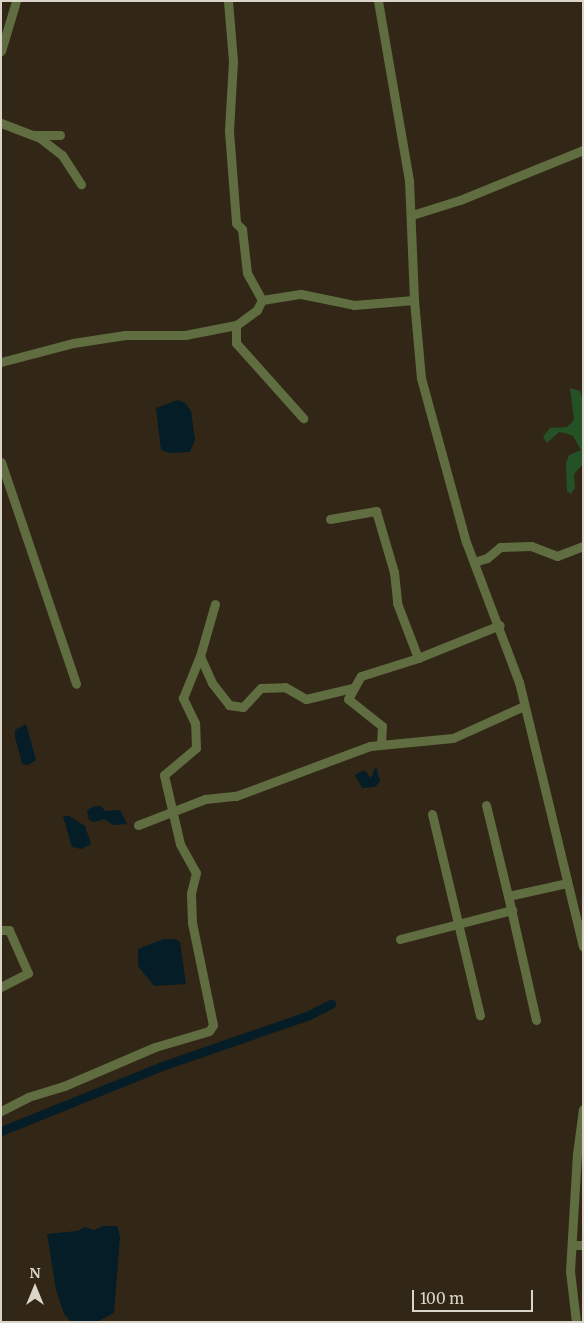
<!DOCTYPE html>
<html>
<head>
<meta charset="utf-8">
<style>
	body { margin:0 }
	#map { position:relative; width:584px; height:1323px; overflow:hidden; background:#322716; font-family:Merriweather,serif }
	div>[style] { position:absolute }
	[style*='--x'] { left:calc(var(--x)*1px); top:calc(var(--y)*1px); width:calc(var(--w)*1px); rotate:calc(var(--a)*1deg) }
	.green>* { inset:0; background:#245126 }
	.water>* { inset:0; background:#051d27 }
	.canal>* { height:9px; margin:-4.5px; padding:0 4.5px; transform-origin:4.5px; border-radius:4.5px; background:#051d27 }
	.minor>* { height:9px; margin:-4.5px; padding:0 4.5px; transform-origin:4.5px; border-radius:4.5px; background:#5f6d40 }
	span { translate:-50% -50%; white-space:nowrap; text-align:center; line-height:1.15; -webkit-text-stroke:4.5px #322716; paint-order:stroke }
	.frame { position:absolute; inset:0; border:2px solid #dbd4c9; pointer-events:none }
	.north { position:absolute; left:10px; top:1263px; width:50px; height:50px; -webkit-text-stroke:4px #322716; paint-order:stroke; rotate:0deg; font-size:14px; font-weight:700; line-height:20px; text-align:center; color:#dbd4c9 }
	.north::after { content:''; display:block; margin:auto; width:18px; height:22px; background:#dbd4c9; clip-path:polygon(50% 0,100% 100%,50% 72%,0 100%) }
	.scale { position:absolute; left:412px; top:1290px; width:121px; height:22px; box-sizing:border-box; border:2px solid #dbd4c9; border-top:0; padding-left:6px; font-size:15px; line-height:18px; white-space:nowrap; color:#dbd4c9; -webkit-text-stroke:4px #322716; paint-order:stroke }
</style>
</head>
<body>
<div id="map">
	<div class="green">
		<div style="clip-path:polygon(570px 388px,580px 391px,583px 402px,583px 464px,574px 474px,575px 488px,571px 494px,567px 491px,566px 463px,569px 455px,581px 450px,573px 436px,565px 433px,559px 432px,547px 443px,543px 437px,550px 428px,567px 427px,574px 420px)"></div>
	</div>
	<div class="water">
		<div style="clip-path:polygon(178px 400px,185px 403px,191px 411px,195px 440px,190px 452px,170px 453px,161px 450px,156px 408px)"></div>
		<div style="clip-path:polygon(26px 724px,36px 760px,28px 765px,22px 764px,15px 737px,15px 730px)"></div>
		<div style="clip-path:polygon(376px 766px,380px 781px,375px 787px,362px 788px,355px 775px,364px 770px,371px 778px)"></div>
		<div style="clip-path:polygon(95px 806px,101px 806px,105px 811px,120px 810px,127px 824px,113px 825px,104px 819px,94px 822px,89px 820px,87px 810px)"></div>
		<div style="clip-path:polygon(63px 816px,69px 816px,85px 826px,91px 844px,81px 849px,72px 847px)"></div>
		<div style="clip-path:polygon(164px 939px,175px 939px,180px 942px,186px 984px,154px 986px,138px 966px,138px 949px)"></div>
		<div style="clip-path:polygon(103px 1226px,117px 1226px,120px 1237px,114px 1313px,99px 1321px,71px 1322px,64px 1314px,56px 1290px,47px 1234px,77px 1231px,85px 1227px,94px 1230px)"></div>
	</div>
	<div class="canal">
		<div style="--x:1;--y:1131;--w:174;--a:-22"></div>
		<div style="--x:162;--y:1066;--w:156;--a:-19.1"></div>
		<div style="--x:309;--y:1015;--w:25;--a:-27"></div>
	</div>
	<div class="minor">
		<div style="--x:228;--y:1;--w:60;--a:85.2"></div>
		<div style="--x:233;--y:61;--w:70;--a:93.3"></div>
		<div style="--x:229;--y:131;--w:92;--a:85.6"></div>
		<div style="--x:236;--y:223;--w:8;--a:45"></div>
		<div style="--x:242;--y:229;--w:44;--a:83.5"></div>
		<div style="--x:247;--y:273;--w:31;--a:61"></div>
		<div style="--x:262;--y:300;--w:39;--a:-9"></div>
		<div style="--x:301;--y:294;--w:54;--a:11.7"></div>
		<div style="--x:354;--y:305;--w:60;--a:-4.8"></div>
		<div style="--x:378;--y:1;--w:182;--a:80.2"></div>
		<div style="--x:409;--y:180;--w:120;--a:87.6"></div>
		<div style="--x:414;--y:300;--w:78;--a:84.9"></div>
		<div style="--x:421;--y:378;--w:170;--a:74.7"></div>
		<div style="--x:466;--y:542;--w:150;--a:69.3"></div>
		<div style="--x:519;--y:682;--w:272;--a:76.4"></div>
		<div style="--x:1;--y:51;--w:52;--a:-73.3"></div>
		<div style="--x:1;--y:123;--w:42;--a:21"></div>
		<div style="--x:40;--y:138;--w:28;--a:38"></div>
		<div style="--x:62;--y:155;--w:35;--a:57"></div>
		<div style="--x:35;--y:135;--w:25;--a:0"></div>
		<div style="--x:412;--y:215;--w:50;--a:-17.4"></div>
		<div style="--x:460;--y:200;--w:133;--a:-22.1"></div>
		<div style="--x:262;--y:300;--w:11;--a:117"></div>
		<div style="--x:257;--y:310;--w:26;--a:144"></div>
		<div style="--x:236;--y:325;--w:18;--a:90"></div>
		<div style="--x:236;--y:343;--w:101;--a:48.2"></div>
		<div style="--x:1;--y:362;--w:74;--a:-14.8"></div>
		<div style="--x:73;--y:343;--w:53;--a:-8.7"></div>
		<div style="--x:125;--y:335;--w:60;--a:0"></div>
		<div style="--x:185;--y:335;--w:52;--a:-11.1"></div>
		<div style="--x:1;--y:462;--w:234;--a:71.3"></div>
		<div style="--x:330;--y:519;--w:47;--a:-9.9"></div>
		<div style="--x:376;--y:511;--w:64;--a:73.6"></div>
		<div style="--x:394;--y:572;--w:31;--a:84"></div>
		<div style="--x:397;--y:603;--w:59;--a:69.1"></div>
		<div style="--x:474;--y:562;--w:14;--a:-17"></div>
		<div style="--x:487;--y:558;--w:17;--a:-40"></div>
		<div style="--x:500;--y:547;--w:31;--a:-2"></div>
		<div style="--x:531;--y:546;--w:28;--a:21"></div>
		<div style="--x:557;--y:556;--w:28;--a:-21"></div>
		<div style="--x:215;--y:604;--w:54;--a:106.1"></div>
		<div style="--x:200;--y:656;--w:30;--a:66"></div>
		<div style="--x:212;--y:683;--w:28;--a:52"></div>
		<div style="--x:229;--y:705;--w:14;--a:8"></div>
		<div style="--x:243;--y:707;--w:26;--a:-47"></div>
		<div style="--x:261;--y:688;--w:24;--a:-2"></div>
		<div style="--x:285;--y:687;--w:24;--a:30"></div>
		<div style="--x:306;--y:699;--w:47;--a:-13.4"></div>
		<div style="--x:381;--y:745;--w:19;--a:-87"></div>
		<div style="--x:382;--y:726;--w:43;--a:-141.5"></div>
		<div style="--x:348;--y:699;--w:26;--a:-61"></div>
		<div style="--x:361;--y:676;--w:60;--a:-17.5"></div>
		<div style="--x:418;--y:658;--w:88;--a:-21.9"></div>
		<div style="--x:486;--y:805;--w:94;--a:76.4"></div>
		<div style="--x:432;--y:814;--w:207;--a:76.6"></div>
		<div style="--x:138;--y:825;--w:72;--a:-21.2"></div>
		<div style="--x:205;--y:799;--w:31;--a:-6"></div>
		<div style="--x:236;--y:796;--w:143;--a:-20.5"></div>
		<div style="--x:370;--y:746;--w:83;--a:-5.5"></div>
		<div style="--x:453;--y:738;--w:78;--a:-24.3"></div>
		<div style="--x:1;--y:930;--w:8;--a:0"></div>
		<div style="--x:9;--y:930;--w:47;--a:66.2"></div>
		<div style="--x:28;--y:973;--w:30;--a:153"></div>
		<div style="--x:400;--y:939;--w:116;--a:-14.5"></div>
		<div style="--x:536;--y:1020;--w:127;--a:-102.7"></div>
		<div style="--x:508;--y:896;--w:60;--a:-12.4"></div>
		<div style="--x:1;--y:1111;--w:30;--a:-27"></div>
		<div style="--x:28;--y:1097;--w:38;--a:-17"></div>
		<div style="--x:64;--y:1086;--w:99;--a:-23.2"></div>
		<div style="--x:155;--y:1047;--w:56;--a:-16.5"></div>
		<div style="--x:209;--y:1031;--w:7;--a:-56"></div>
		<div style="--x:213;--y:1025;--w:104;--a:-101.6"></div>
		<div style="--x:192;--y:923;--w:30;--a:-92"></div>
		<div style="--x:191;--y:893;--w:21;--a:-76"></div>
		<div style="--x:196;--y:873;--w:33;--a:-119"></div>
		<div style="--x:180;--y:844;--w:71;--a:-103.1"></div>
		<div style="--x:164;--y:775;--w:42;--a:-40.2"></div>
		<div style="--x:196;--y:748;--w:25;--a:-92"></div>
		<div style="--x:195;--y:723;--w:28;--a:-116"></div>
		<div style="--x:183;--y:698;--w:45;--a:-68"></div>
		<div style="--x:572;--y:1245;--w:11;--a:0"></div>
		<div style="--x:576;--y:1322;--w:51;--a:-96.7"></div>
		<div style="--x:570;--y:1271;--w:117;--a:-86.6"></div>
		<div style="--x:577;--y:1154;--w:45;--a:-82.4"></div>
	</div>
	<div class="frame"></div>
	<div class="north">N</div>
	<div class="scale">100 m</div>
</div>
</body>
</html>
